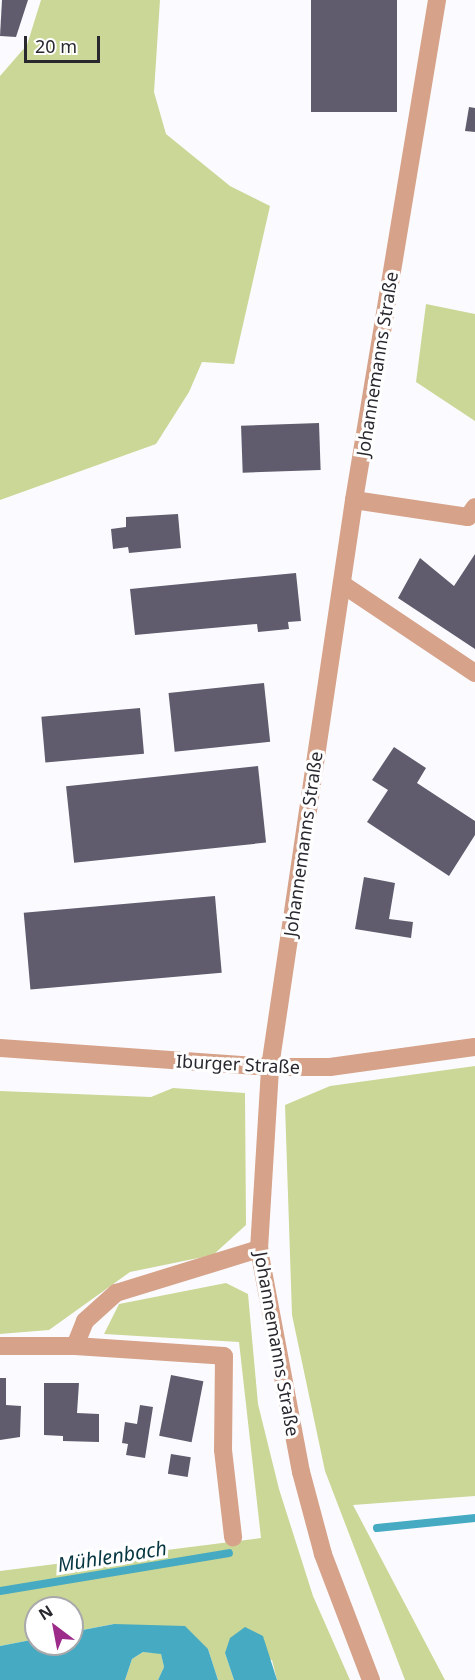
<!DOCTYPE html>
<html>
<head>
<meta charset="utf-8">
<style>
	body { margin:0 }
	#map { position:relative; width:475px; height:1680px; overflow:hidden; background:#fbfbff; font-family:"Noto Sans",sans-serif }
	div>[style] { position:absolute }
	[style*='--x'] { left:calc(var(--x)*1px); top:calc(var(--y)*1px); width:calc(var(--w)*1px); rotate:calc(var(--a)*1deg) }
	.green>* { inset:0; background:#cad796 }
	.water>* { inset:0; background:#46aac3 }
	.stream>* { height:8px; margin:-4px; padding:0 4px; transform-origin:4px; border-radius:4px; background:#46aac3 }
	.building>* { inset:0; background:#605c6d; transform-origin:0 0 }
	.minor>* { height:18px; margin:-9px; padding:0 9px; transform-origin:9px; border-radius:9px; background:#d6a289 }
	span { translate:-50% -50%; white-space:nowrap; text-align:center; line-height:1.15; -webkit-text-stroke:6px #fff; paint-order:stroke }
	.street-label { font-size:18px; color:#29282f }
	.water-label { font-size:20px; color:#063641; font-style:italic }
	.north { position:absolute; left:24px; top:1596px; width:60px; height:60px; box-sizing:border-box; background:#fff; border:2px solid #a9a9ac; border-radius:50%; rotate:328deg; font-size:16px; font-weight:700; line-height:24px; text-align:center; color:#29282f }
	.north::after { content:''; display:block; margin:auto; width:21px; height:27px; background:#9c2b89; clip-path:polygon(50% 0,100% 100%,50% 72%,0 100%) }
	.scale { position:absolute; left:24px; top:36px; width:76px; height:27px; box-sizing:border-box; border:3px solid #29282f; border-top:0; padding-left:8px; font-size:18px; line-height:21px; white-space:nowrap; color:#29282f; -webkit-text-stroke:4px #fff; paint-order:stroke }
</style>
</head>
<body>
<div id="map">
	<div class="green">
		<div style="clip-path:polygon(41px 0,160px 0,154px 92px,166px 134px,230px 186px,270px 206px,234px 364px,202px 362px,189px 392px,156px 444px,0 500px,0 76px,27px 45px)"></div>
		<div style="clip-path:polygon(426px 304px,475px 314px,475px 421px,416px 382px)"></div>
		<div style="clip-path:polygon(475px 1066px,475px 1496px,353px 1505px,445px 1680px,405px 1680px,325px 1471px,292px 1315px,285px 1105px,330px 1086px)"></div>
		<div style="clip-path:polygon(173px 1088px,245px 1093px,246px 1225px,213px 1255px,130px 1272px,49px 1330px,0 1334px,0 1091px,151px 1097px)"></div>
		<div style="clip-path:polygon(226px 1283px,248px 1294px,258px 1404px,279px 1489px,313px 1596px,350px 1680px,277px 1680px,272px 1660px,225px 1653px,234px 1680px,218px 1680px,208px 1649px,114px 1624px,72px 1632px,72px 1608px,36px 1608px,36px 1639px,0 1646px,0 1571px,261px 1538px,239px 1342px,104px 1334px,119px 1304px)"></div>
		<div style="clip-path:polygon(143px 1652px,161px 1653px,164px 1667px,158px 1680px,125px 1680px,132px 1659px)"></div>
	</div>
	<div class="water">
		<div style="clip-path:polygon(114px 1624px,185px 1626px,208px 1649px,218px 1680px,158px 1680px,164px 1667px,161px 1654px,143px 1652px,132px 1659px,125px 1680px,0 1680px,0 1646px,36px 1639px,36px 1644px,72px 1644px,72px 1632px)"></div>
		<div style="clip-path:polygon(245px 1627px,263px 1636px,277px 1680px,234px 1680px,225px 1653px,230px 1638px)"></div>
	</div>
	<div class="stream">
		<div style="--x:377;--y:1528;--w:99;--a:-5.8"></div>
		<div style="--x:0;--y:1591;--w:232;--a:-9.4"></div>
	</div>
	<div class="building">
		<div style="clip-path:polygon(2px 0,28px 0,16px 37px,0 36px)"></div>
		<div style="left:311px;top:0;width:86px;height:112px"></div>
		<div style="clip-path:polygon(469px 107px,475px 108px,475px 132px,465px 131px)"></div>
		<div style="left:319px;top:423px;width:47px;height:78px;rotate:88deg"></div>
		<div style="clip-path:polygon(178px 514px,181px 548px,129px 553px,128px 547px,113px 549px,111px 529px,126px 527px,126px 517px)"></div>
		<div style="clip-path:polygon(475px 554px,475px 649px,398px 598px,420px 558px,454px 586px)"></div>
		<div style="clip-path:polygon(296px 573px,301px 621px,288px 622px,289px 629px,258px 632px,257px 624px,135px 635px,130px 589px)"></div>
		<div style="left:264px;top:683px;width:59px;height:96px;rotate:84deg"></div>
		<div style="left:140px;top:708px;width:46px;height:99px;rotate:85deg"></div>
		<div style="clip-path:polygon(394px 747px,426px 768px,417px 783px,475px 821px,475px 835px,449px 876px,367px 822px,388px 790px,372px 780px)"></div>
		<div style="left:258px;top:766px;width:77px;height:193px;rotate:84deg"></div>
		<div style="clip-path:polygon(364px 877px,395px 883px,389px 919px,413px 922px,411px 938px,355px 929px)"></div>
		<div style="left:215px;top:896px;width:77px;height:192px;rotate:85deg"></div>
		<div style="left:171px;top:1375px;width:33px;height:62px;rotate:11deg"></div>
		<div style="clip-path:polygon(0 1378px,6px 1378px,6px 1405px,21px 1406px,20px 1437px,0 1440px)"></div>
		<div style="clip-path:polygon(44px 1383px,79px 1383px,77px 1413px,99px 1414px,99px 1442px,63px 1441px,63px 1436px,44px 1435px)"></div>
		<div style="clip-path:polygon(140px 1405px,153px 1407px,145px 1458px,126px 1455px,128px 1444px,122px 1443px,125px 1422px,137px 1424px)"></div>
		<div style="left:171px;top:1454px;width:20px;height:20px;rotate:9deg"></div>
	</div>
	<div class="minor">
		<div style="--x:354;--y:500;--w:115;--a:8.5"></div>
		<div style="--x:468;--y:517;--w:12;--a:-55"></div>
		<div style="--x:342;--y:584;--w:160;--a:33.8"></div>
		<div style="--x:0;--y:1048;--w:271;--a:4"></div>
		<div style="--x:270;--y:1067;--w:60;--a:0"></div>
		<div style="--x:330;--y:1067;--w:146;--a:-7.9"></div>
		<div style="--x:0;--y:1346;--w:75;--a:0"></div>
		<div style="--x:75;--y:1346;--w:27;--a:-68"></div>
		<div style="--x:85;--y:1321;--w:42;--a:-42.1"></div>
		<div style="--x:116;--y:1293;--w:150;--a:-17.1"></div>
		<div style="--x:75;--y:1346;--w:149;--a:3.8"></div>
		<div style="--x:224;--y:1356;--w:94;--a:90.6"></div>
		<div style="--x:223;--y:1450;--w:88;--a:83.4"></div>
		<div style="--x:371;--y:1680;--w:135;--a:-110.9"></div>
		<div style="--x:323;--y:1554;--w:85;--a:-105"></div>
		<div style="--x:301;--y:1472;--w:227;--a:-100.7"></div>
		<div style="--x:259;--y:1249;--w:182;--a:-86.5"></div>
		<div style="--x:270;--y:1067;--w:573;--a:-81.57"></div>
		<div style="--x:354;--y:500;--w:507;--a:-80.57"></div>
	</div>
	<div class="street-label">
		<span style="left:377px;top:364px;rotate:-81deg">Johannemanns Straße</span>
		<span style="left:303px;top:844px;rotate:-82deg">Johannemanns Straße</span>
		<span style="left:238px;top:1064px;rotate:3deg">Iburger Straße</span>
		<span style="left:277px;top:1344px;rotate:80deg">Johannemanns Straße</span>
	</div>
	<div class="water-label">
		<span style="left:112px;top:1556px;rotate:-9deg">Mühlenbach</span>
	</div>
	<div class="north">N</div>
	<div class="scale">20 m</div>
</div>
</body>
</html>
